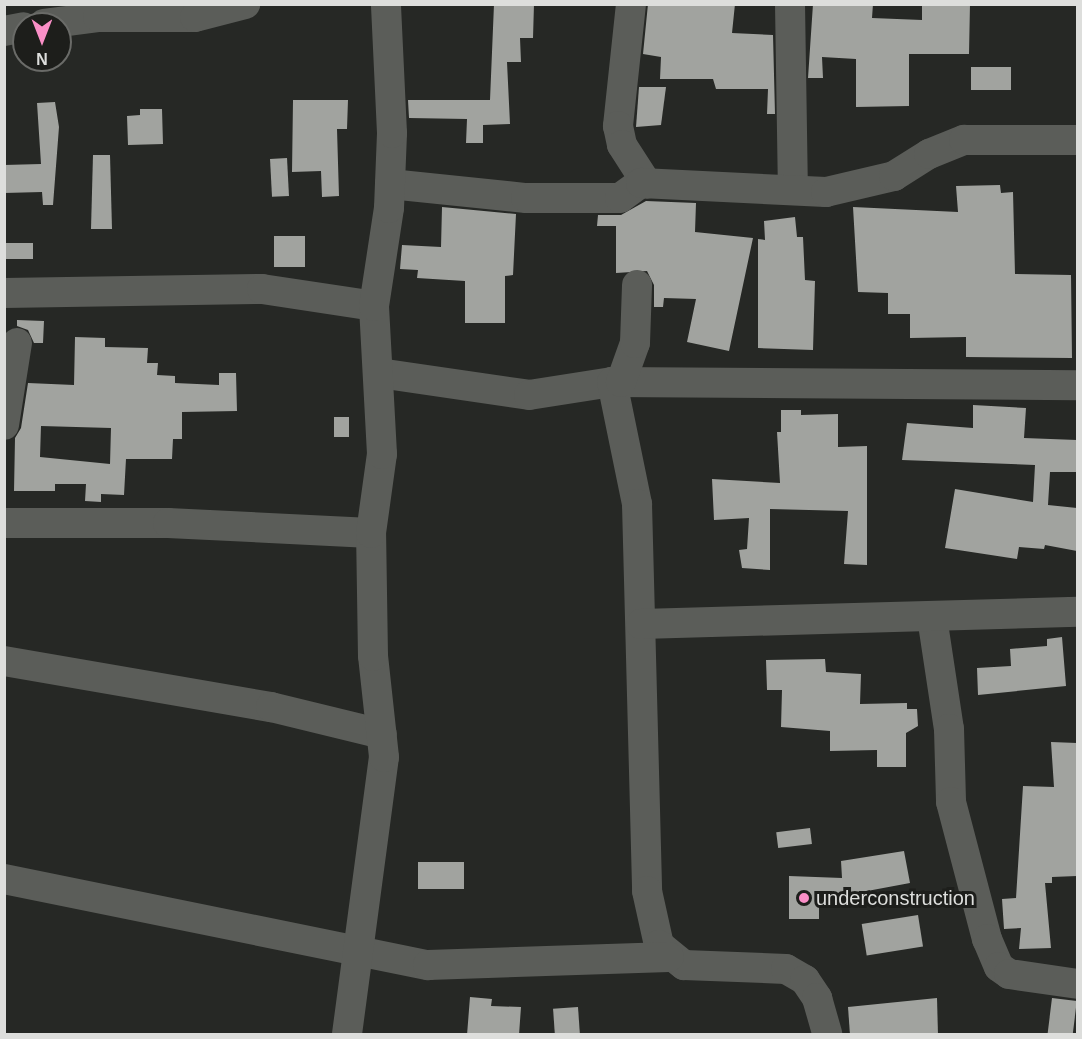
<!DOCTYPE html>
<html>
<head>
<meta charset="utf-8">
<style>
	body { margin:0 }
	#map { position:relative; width:1082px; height:1039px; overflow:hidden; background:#262825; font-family:Arial,sans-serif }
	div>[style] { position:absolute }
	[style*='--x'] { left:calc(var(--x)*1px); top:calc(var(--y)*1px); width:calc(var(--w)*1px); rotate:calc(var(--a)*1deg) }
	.building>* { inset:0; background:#a1a39f; transform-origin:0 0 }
	.minor>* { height:30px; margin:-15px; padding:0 15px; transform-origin:15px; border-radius:15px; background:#5b5d59 }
	.dots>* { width:16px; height:16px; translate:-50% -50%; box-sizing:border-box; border:3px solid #1d1e1b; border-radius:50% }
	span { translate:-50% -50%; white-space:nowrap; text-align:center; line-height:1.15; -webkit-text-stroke:6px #1d1e1b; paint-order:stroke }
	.poi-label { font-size:20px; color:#dddedc }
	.left { translate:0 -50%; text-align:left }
	.frame { position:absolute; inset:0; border:6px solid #dddedc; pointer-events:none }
	.north { position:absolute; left:12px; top:12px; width:60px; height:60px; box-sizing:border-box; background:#1d1e1b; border:2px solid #6a6b68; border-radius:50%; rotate:180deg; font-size:16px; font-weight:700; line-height:24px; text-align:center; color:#dddedc }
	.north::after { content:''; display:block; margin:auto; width:21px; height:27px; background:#fa8fc7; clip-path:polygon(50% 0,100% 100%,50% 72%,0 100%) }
</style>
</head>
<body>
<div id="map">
	<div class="building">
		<div style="clip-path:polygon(494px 4px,534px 4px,533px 38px,520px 38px,521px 62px,507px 62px,510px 124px,483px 125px,483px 143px,466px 143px,467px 119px,409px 118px,408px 100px,490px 100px)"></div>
		<div style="clip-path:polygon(648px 4px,735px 4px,732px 33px,773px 35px,775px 114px,767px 114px,768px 89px,716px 89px,713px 79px,660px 79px,661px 57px,643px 54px)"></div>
		<div style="clip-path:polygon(813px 4px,873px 4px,872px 18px,922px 20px,922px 4px,970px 4px,969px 54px,909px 54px,909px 106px,856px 107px,856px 59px,822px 57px,823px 78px,808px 78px)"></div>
		<div style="left:1011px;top:67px;width:23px;height:40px;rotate:90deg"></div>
		<div style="clip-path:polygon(639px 87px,666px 87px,661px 125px,636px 127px)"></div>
		<div style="clip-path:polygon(293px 100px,348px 100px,347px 129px,337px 129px,339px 196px,322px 197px,321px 171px,292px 172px)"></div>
		<div style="clip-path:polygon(55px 102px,59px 127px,53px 205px,43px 205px,42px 192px,4px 193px,4px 165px,41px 164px,37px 103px)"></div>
		<div style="clip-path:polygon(140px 109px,162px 109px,163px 144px,128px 145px,127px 116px,140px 115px)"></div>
		<div style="clip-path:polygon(93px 155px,110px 155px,112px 229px,91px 229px)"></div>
		<div style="left:287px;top:158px;width:38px;height:17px;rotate:87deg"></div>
		<div style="clip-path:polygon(1000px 185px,1001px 193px,1013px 192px,1015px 274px,1071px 275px,1072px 358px,966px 357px,966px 337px,910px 338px,910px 314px,888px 314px,888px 293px,858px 292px,853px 207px,958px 212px,956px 186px)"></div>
		<div style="clip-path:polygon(646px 201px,696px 203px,695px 232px,753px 238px,729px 351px,687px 342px,696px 299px,664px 298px,663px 307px,654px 307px,654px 285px,647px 271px,616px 273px,616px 226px,597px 226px,598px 215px,621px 215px)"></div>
		<div style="clip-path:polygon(442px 207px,516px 214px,513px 275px,505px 276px,505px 323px,465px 323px,465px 281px,417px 278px,418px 270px,400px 269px,402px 245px,441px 247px)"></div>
		<div style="clip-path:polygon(795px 217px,797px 237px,803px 237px,805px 280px,815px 281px,813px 350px,758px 348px,758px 239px,765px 240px,764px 221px)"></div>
		<div style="left:274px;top:236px;width:31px;height:31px"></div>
		<div style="left:5px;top:243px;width:28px;height:16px"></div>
		<div style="clip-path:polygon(17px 320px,44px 321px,43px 343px,34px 343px,28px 330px,17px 326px)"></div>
		<div style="clip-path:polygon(evenodd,75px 337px,105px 338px,105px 347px,148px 348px,147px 363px,158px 363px,157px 375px,175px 376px,175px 383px,219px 385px,219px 373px,236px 373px,237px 411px,182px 412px,182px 439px,173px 439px,172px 459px,126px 459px,124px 495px,101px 494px,101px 502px,85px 501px,86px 484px,55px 484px,55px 491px,14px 491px,15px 438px,21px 428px,28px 383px,74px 385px,75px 337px,41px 426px,111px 428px,110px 464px,40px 457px,41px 426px)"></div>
		<div style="clip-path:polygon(973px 405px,1026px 408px,1024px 438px,1077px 440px,1077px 472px,1050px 472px,1048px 505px,1077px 508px,1077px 551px,1045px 545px,1044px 549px,1019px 547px,1017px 559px,945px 548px,955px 489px,1033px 502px,1035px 465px,902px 460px,907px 423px,973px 428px)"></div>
		<div style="clip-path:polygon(781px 410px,801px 410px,801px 415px,838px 414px,838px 447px,867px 446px,867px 565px,844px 564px,848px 511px,770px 509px,770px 570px,742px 568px,739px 550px,747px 549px,749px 518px,714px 520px,712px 479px,780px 483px,777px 432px,781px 432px)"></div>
		<div style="left:334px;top:417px;width:15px;height:20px"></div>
		<div style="clip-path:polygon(1062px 637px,1066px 686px,978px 695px,977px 668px,1011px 666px,1010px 649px,1047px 646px,1047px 639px)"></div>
		<div style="clip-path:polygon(825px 659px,826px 672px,861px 674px,860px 704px,907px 703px,907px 709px,917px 709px,918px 726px,906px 733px,906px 767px,877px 767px,877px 750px,830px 751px,830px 731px,781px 727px,782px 690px,767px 690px,766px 660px)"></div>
		<div style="clip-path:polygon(1051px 742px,1077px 743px,1077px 876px,1052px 877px,1052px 883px,1045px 883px,1051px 948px,1019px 949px,1021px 928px,1004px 929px,1002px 899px,1016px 898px,1023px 786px,1054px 787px)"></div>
		<div style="left:810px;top:828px;width:16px;height:34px;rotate:83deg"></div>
		<div style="clip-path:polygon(904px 851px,910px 883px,819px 900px,819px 919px,789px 919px,789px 876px,842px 878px,841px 861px)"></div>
		<div style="left:418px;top:862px;width:46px;height:27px"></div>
		<div style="left:918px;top:915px;width:32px;height:57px;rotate:81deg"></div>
		<div style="clip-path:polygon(470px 997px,492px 999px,491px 1006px,521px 1007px,519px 1035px,467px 1035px)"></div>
		<div style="clip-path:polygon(937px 998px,938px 1035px,850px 1035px,848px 1007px)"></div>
		<div style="left:1052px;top:998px;width:25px;height:37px;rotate:7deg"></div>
		<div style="left:578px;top:1007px;width:28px;height:25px;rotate:86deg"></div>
	</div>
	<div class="minor">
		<div style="--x:631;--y:4;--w:123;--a:96.1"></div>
		<div style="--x:618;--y:126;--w:19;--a:78"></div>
		<div style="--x:622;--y:145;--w:46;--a:57.3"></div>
		<div style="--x:790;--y:4;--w:186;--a:89.1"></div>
		<div style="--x:44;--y:24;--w:54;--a:-7.4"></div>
		<div style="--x:98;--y:17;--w:97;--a:0"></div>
		<div style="--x:195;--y:17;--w:52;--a:-14.6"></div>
		<div style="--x:4;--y:31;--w:20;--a:-11"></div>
		<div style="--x:390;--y:184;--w:137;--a:5.9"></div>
		<div style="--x:526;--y:198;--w:94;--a:0"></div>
		<div style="--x:620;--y:198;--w:26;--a:-36"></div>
		<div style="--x:641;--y:183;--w:185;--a:2.8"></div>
		<div style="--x:826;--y:192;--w:70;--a:-13.2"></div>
		<div style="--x:894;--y:176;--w:41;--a:-32.2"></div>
		<div style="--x:929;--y:154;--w:38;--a:-22"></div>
		<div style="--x:964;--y:140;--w:114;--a:0"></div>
		<div style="--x:4;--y:293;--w:258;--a:-0.9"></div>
		<div style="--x:262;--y:289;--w:113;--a:8.6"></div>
		<div style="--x:379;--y:373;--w:152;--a:8.3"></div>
		<div style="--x:529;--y:395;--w:84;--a:-8.9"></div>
		<div style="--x:612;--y:382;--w:466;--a:0.4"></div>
		<div style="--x:612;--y:382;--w:125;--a:78.4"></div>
		<div style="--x:637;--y:504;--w:387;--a:88.5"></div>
		<div style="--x:647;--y:891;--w:55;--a:77.5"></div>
		<div style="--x:659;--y:945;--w:32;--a:39"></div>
		<div style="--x:684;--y:965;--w:102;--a:2.2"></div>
		<div style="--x:786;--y:969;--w:22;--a:30"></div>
		<div style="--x:805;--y:980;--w:22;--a:56"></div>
		<div style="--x:817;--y:998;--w:37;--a:74"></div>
		<div style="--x:621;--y:382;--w:41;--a:-70.3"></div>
		<div style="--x:635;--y:343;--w:58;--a:-88"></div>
		<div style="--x:4;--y:425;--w:83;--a:-81"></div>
		<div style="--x:4;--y:523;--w:164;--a:0"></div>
		<div style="--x:168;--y:523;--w:203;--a:2.8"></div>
		<div style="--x:932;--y:617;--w:113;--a:81.4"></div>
		<div style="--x:949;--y:729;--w:73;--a:88.4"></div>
		<div style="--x:951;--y:802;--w:142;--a:75.3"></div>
		<div style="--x:987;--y:939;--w:30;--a:67"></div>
		<div style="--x:999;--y:967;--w:12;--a:35"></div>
		<div style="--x:1009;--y:974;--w:70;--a:8.2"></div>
		<div style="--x:641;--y:624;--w:437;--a:-1.6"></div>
		<div style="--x:4;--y:661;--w:271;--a:9.8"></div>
		<div style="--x:271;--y:707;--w:114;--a:13.7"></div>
		<div style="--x:4;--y:879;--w:433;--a:11.5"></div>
		<div style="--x:428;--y:965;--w:241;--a:-1.9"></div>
		<div style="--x:347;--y:1034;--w:279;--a:-82.4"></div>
		<div style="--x:384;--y:757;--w:102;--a:-96.2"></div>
		<div style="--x:373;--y:656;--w:123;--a:-90.9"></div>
		<div style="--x:371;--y:533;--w:80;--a:-82.1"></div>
		<div style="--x:382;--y:454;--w:148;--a:-93.1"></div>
		<div style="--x:374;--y:306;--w:99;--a:-81.3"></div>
		<div style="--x:389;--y:208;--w:75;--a:-87.7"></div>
		<div style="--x:392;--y:133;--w:129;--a:-92.7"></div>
	</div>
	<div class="dots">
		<div style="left:804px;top:898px;background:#fa8fc7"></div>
	</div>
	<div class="poi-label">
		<span class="left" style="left:816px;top:898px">underconstruction</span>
	</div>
	<div class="frame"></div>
	<div class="north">N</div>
</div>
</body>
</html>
